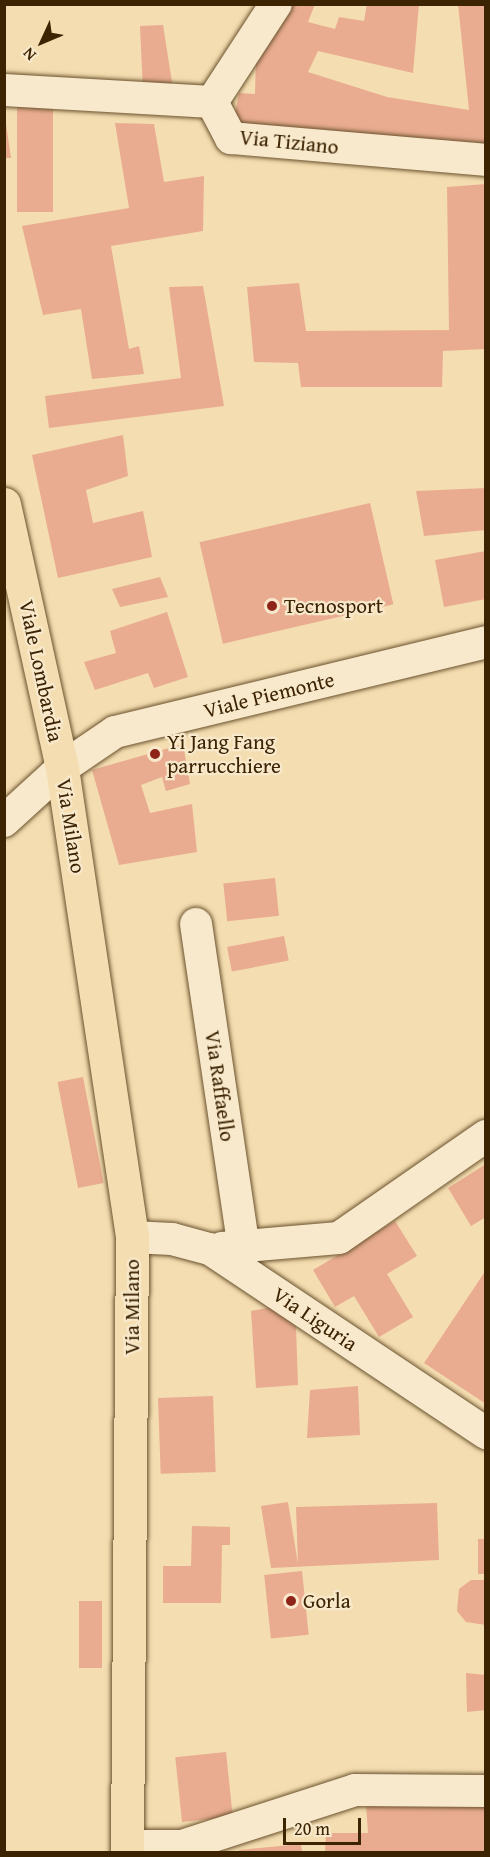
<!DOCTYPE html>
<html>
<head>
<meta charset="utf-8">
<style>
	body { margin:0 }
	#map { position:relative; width:490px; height:1857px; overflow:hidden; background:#f4ddb0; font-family:"Gentium Book Plus",serif }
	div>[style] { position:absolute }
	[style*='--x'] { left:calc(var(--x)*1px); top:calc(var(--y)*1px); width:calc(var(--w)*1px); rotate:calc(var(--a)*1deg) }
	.building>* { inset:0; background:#e9ac90; transform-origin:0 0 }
	.roads { filter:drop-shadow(0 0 2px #6a522e) drop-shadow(0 0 2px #6a522e) }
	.minor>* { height:32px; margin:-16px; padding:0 16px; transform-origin:16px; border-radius:16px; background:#f8e9cc }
	.major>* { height:33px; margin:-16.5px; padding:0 16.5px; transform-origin:16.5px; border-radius:16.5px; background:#f4ddb0 }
	.dots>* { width:16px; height:16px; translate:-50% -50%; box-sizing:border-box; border:3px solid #f8e9cc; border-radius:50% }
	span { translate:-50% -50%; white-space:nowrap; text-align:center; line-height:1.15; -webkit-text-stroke:4.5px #f8e9cc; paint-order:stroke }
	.street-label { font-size:21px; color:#3c2302 }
	.poi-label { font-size:21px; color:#3c2302 }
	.left { translate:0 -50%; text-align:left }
	.frame { position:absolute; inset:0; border:6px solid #3c2302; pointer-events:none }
	.north { position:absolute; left:12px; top:12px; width:60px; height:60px; -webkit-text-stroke:4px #f8e9cc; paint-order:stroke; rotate:226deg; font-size:16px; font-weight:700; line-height:24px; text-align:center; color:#3c2302 }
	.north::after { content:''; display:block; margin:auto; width:21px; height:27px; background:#3c2302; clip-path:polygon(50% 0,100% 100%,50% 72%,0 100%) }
	.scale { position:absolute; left:283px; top:1818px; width:78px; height:27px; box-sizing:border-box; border:3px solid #3c2302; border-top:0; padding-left:8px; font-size:18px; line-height:21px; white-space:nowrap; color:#3c2302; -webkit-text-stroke:4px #f8e9cc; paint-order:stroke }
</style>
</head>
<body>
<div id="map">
	<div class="building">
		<div style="clip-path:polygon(282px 4px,315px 4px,308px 22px,335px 29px,339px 17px,364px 21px,367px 4px,419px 4px,413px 73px,318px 51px,308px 72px,387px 97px,469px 110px,458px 4px,486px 4px,486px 149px,232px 130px,239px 93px,255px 94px,256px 58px)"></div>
		<div style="clip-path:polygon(163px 25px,173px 89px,143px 92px,140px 26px)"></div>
		<div style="left:17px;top:104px;width:36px;height:108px"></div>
		<div style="clip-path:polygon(4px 110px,11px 158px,4px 158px)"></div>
		<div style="clip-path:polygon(115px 123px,154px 124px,164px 182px,204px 176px,203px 231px,111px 246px,129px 349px,139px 346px,144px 374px,92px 379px,81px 309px,43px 315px,22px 226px,129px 208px)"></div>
		<div style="clip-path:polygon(486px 184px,486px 349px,443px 351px,442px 387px,301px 387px,298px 363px,254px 362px,247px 287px,299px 283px,306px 331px,449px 330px,447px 187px)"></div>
		<div style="clip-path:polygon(203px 286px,224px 406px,49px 428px,45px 396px,181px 378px,169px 287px)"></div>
		<div style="clip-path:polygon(123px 435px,128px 476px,86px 490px,93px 523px,143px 511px,152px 557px,58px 578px,32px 455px)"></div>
		<div style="clip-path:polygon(486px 488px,486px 530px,424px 536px,416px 491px)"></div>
		<div style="left:370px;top:503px;width:104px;height:175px;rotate:77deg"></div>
		<div style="clip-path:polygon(486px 551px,486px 599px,444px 607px,435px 560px)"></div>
		<div style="clip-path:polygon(160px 577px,168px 597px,120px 607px,112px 589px)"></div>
		<div style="clip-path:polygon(167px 612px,188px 677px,154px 688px,148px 673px,95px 690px,84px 662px,116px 653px,110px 631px)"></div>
		<div style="clip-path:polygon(183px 744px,190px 784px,166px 791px,162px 777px,141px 785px,150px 813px,192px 804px,197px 852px,119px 865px,92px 770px)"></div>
		<div style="left:275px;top:878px;width:38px;height:52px;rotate:84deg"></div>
		<div style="left:284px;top:936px;width:25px;height:58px;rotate:79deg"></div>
		<div style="left:83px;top:1077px;width:108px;height:26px;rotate:79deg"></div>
		<div style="clip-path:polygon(486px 1164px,486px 1217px,471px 1226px,448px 1188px)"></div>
		<div style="clip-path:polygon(395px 1221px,417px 1256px,387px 1274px,413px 1317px,379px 1337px,354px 1296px,335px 1307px,313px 1270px)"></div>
		<div style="clip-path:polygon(486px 1270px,485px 1350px,486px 1404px,424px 1363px)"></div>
		<div style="clip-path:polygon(272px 1307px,296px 1327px,298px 1385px,256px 1388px,251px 1311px)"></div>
		<div style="clip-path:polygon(358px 1386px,360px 1435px,307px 1438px,310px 1390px)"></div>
		<div style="left:213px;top:1396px;width:76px;height:55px;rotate:88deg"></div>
		<div style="clip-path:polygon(288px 1502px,298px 1564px,296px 1507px,437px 1503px,439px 1560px,271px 1568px,261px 1506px)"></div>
		<div style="clip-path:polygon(192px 1526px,230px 1527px,230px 1545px,222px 1545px,221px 1603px,163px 1603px,163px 1566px,191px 1566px)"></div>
		<div style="left:478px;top:1539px;width:8px;height:35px"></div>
		<div style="left:302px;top:1571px;width:64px;height:38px;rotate:84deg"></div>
		<div style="clip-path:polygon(471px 1580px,486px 1580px,486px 1625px,466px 1622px,457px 1611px,459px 1589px)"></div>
		<div style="left:79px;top:1601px;width:23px;height:67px"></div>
		<div style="clip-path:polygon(466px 1673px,486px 1675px,486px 1710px,467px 1712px)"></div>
		<div style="left:226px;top:1752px;width:65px;height:51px;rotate:84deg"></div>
		<div style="clip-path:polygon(366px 1805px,486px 1807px,486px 1852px,325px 1852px,326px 1833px,368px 1833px)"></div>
		<div style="clip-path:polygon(301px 1844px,302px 1852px,239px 1852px,239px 1850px)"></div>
	</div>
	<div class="roads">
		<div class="minor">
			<div style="--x:4;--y:90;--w:208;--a:3.3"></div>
			<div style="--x:212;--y:102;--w:41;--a:62.2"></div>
			<div style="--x:231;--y:138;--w:256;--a:4.9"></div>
			<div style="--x:212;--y:102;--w:117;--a:-56.9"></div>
			<div style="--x:4;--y:821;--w:79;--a:-42.4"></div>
			<div style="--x:62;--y:768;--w:64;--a:-34.2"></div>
			<div style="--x:115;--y:732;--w:382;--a:-13.6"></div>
			<div style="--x:196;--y:924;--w:328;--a:81.6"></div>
			<div style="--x:132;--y:1237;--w:40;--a:2.9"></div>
			<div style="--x:172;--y:1239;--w:39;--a:15"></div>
			<div style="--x:210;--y:1249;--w:332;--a:33.7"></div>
			<div style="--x:222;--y:1248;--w:117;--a:-4.9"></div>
			<div style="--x:339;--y:1238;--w:179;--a:-34.8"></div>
			<div style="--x:127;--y:1846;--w:55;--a:0"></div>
			<div style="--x:182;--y:1846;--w:182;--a:-17.9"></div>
			<div style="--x:355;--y:1790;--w:131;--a:0.4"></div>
		</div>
		<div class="major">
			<div style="--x:4;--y:504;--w:270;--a:77.6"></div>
			<div style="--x:62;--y:768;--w:474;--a:81.5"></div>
			<div style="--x:132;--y:1237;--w:615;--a:90.47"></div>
		</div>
	</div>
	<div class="dots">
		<div style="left:272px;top:606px;background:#8f2418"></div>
		<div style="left:155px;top:754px;background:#8f2418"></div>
		<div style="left:291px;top:1601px;background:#8f2418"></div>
	</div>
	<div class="street-label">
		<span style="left:289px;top:142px;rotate:6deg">Via Tiziano</span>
		<span style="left:41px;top:671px;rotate:78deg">Viale Lombardia</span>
		<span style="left:269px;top:695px;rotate:-14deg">Viale Piemonte</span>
		<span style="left:71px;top:826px;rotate:81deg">Via Milano</span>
		<span style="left:220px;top:1086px;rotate:82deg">Via Raffaello</span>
		<span style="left:132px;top:1307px;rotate:-90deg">Via Milano</span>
		<span style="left:315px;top:1319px;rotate:34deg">Via Liguria</span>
	</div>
	<div class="poi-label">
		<span class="left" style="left:284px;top:606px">Tecnosport</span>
		<span class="left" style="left:167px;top:754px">Yi Jang Fang<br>parrucchiere</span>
		<span class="left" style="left:303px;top:1601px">Gorla</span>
	</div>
	<div class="frame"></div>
	<div class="north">N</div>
	<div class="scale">20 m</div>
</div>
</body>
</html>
